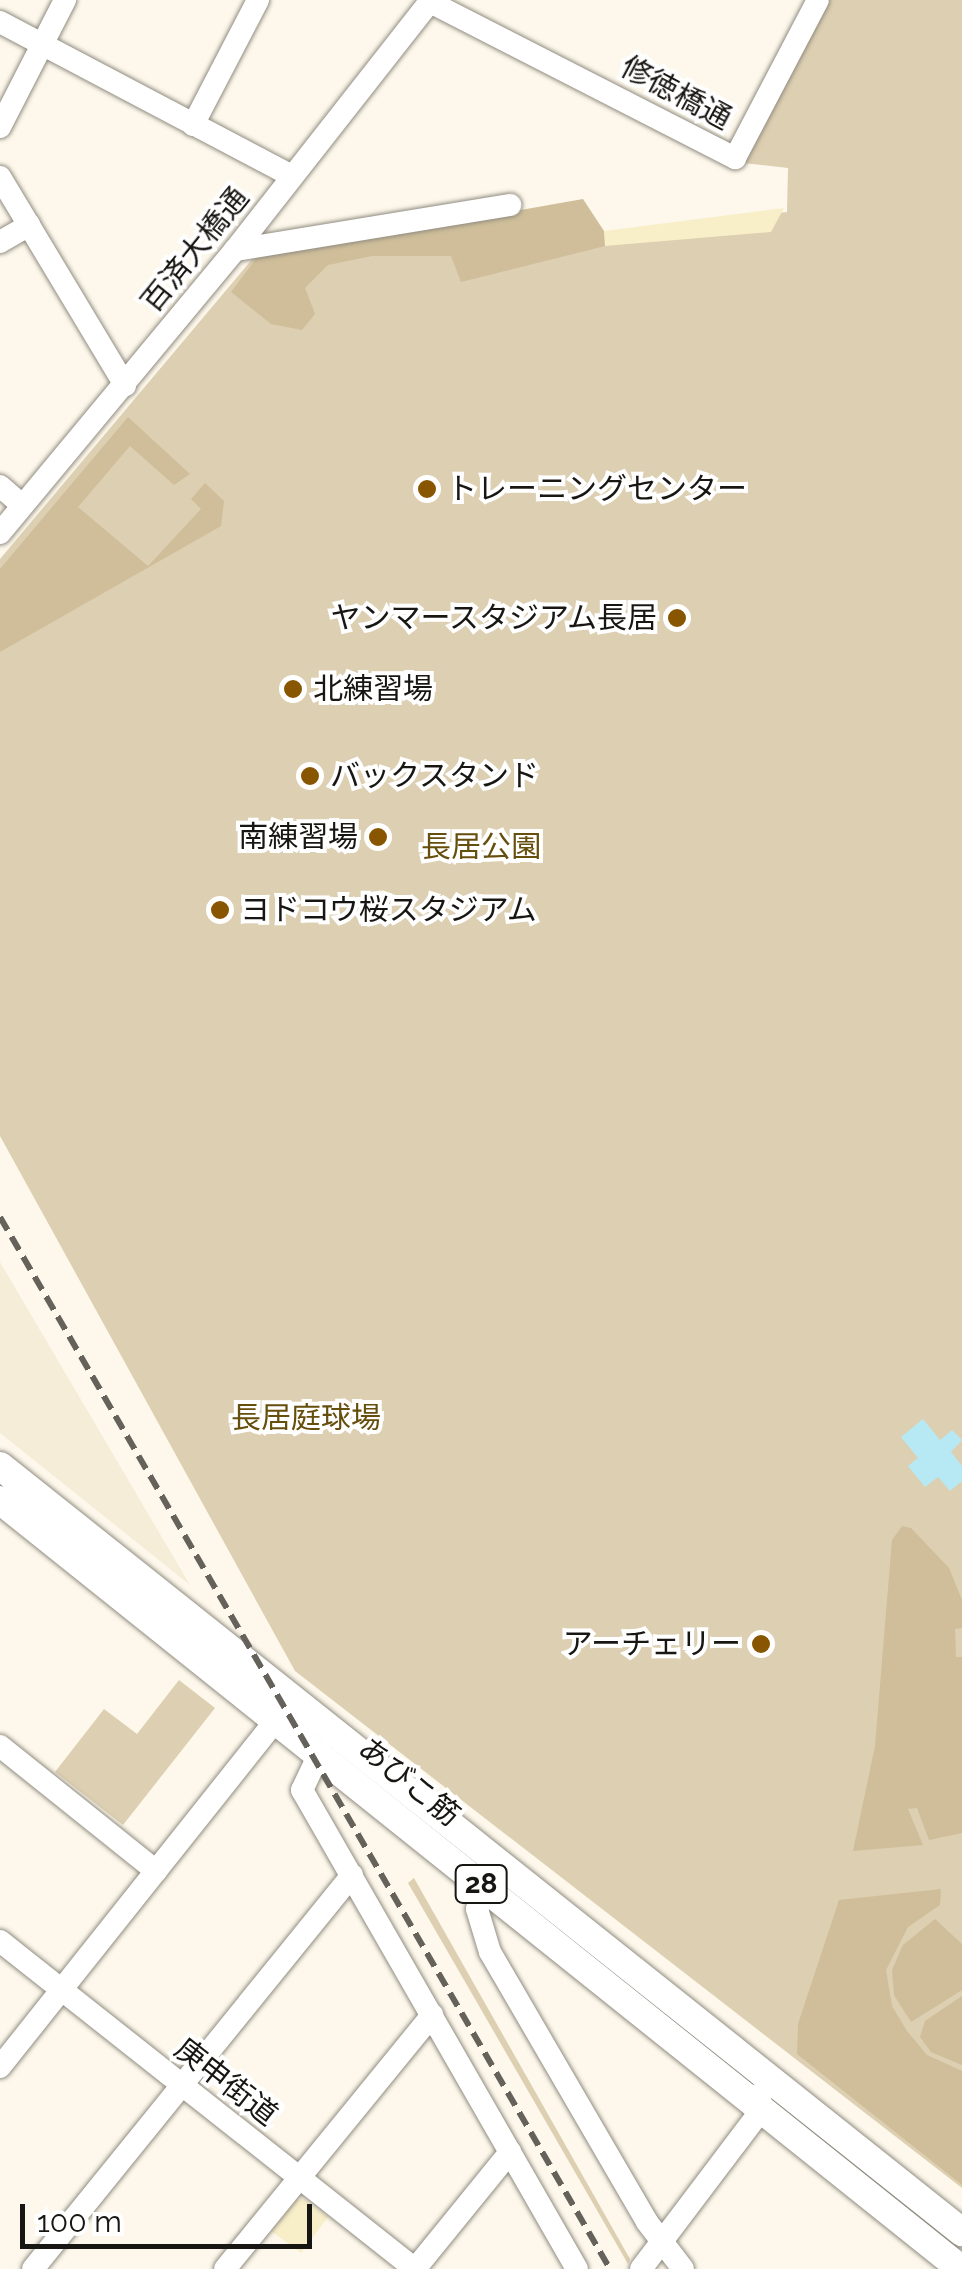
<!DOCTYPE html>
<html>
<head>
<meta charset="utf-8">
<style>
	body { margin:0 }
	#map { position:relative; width:962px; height:2269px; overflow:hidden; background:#fdf8eb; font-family:Raleway,"Noto Sans JP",sans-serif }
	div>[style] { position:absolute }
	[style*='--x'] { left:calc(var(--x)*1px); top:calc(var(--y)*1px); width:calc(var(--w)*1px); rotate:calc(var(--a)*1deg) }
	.built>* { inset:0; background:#f6edd9 }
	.green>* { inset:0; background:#ddcfb1 }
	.forest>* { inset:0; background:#cfbe99 }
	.sand>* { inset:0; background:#f8efc9 }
	.water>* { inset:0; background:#b7e9f5 }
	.roads { filter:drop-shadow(0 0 2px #918c81) drop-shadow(0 0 2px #918c81) }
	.minor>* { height:22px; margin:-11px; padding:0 11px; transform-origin:11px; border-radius:11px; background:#fff }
	.major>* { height:28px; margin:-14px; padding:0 14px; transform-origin:14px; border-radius:14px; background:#fff }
	.rail>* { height:6px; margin-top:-3px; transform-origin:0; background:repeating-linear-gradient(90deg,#65625b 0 15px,transparent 0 23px) }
	.dots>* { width:28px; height:28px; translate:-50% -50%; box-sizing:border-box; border:5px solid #fff; border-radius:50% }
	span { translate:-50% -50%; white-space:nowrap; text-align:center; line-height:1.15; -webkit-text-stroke:8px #fff; paint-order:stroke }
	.shield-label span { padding:2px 8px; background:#fff; border:2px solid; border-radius:8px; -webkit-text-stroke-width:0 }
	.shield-label { font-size:28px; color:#181612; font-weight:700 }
	.street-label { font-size:30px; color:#181612 }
	.poi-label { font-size:30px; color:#181612 }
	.left { translate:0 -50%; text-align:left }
	.right { translate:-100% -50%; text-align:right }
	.park-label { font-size:30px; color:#664e0c }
	.scale { position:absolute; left:20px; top:2204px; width:292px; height:45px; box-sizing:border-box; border:5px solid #181612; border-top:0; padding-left:12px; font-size:30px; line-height:35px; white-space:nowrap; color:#181612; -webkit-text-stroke:8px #fff; paint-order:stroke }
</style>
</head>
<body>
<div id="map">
	<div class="built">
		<div style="clip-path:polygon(0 1262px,190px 1585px,0 1433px)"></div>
	</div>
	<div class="green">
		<div style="clip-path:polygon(828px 0,962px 0,962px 2188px,295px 1671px,0 1136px,0 559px,254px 257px,600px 233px,787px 212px,788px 168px,743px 163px)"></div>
		<div style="clip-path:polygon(179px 1680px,215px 1708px,123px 1825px,55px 1772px,104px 1709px,137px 1734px)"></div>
		<div style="clip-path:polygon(414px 1878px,630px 2259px,628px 2264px,408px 1883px)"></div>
	</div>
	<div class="forest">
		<div style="clip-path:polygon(583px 199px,604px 231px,605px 246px,461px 282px,451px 256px,372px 256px,328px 265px,305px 288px,315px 314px,302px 330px,271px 324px,231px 292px,258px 256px)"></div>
		<div style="clip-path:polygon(128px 417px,190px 474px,174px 485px,130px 446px,78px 507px,148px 566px,201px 509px,191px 499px,205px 483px,224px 501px,221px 526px,0 652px,0 569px)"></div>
		<div style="clip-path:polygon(902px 1526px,911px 1528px,949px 1568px,962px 1600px,962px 1628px,955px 1629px,956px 1657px,962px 1657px,962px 1833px,929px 1840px,917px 1808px,908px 1809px,923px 1845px,853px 1851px,875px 1746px,892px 1540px)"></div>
		<div style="clip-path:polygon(941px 1889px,940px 1905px,908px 1927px,886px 1970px,892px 2006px,907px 2031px,927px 2055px,962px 2071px,962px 2185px,797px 2054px,798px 2024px,839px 1900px)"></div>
		<div style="clip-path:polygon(935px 1919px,962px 1944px,962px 1990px,911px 2022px,894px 1995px,892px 1970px,903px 1945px)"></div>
		<div style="clip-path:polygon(962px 1996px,962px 2065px,931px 2052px,920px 2037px,925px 2021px)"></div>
	</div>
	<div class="sand">
		<div style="clip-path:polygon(784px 208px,771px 232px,605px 246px,604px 231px)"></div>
		<div style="clip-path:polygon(304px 2199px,328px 2217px,301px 2253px,271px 2231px,295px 2200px)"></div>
	</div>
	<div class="water">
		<div style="clip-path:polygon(923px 1419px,940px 1440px,952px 1430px,962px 1440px,951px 1452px,962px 1466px,962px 1481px,950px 1491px,938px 1477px,925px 1487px,908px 1466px,918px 1458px,901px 1437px)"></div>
	</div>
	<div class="roads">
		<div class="minor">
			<div style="--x:430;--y:2;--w:343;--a:27.1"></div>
			<div style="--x:735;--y:158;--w:178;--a:-62.3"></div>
			<div style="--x:0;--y:22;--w:330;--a:27.8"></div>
			<div style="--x:193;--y:125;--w:141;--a:-62.5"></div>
			<div style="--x:0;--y:127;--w:143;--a:-62.9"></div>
			<div style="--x:0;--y:177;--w:243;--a:59"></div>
			<div style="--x:0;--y:242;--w:34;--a:-30"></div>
			<div style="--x:235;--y:250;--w:279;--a:-9.3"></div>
			<div style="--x:0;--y:486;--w:29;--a:41"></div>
			<div style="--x:0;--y:533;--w:368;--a:-50.3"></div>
			<div style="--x:235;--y:250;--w:318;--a:-51.9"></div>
			<div style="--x:0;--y:1746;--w:200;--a:38.7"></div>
			<div style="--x:320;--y:1752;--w:42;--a:115.3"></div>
			<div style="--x:302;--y:1790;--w:552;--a:60.14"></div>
			<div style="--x:486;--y:1888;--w:23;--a:113"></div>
			<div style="--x:477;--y:1909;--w:45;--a:73.2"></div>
			<div style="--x:490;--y:1952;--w:312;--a:59.8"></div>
			<div style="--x:647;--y:2222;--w:59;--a:52.5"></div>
			<div style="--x:0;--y:1941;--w:529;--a:38.32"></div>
			<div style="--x:0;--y:2067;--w:447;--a:-51.5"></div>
			<div style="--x:33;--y:2269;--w:507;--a:-51"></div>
			<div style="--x:225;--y:2269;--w:328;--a:-50.8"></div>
			<div style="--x:415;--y:2269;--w:151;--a:-50.9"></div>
			<div style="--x:641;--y:2269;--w:201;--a:-52.9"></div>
			<div style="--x:762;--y:2109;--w:15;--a:-101"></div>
		</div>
		<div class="major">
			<div style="--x:0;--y:1466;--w:1230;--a:38.53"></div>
			<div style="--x:0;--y:1500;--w:1231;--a:38.67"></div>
		</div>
	</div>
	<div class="rail">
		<div style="--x:0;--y:1217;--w:1216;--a:59.89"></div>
	</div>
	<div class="dots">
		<div style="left:427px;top:489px;background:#885600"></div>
		<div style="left:677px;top:618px;background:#885600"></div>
		<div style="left:293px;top:689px;background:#885600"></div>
		<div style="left:310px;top:776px;background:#885600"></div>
		<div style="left:378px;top:837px;background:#885600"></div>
		<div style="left:220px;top:910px;background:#885600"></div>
		<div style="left:761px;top:1644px;background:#885600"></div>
	</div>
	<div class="shield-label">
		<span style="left:481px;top:1884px">28</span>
	</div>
	<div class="street-label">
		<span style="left:676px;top:93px;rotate:28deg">修徳橋通</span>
		<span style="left:195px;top:250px;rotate:-51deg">百済大橋通</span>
		<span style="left:409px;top:1782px;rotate:39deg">あびこ筋</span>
		<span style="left:226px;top:2082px;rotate:38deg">庚申街道</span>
	</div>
	<div class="poi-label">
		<span class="left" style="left:447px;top:489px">トレーニングセンター</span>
		<span class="right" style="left:657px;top:618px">ヤンマースタジアム長居</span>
		<span class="left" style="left:313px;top:689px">北練習場</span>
		<span class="left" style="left:330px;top:776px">バックスタンド</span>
		<span class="right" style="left:358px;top:837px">南練習場</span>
		<span class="left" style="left:240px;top:910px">ヨドコウ桜スタジアム</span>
		<span class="right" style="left:741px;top:1644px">アーチェリー</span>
	</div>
	<div class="park-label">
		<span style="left:481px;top:847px">長居公園</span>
		<span style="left:306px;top:1418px">長居庭球場</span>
	</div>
	<div class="scale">100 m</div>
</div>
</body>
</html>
